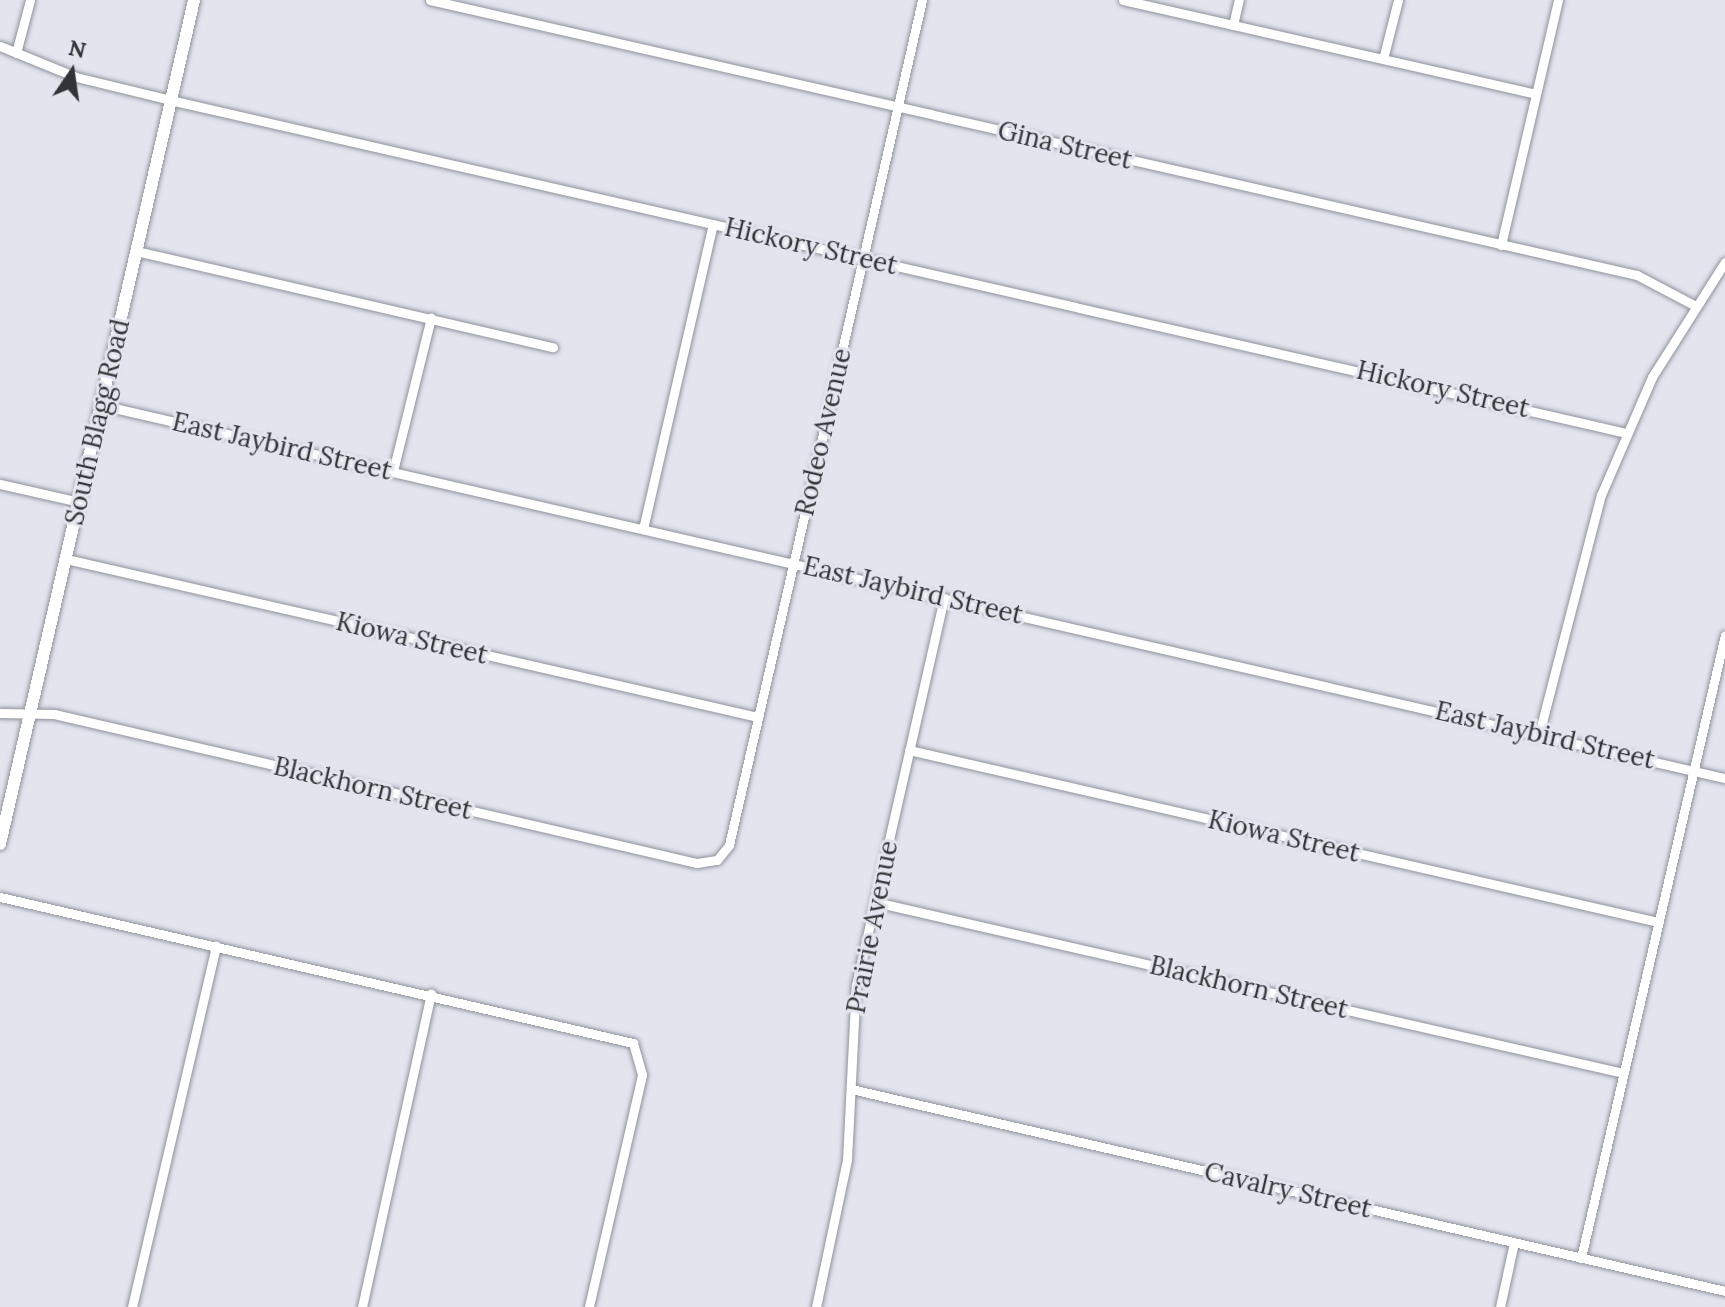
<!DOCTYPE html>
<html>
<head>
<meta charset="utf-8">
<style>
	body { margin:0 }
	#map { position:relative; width:1725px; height:1307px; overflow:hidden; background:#e2e4ee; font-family:Lora,serif }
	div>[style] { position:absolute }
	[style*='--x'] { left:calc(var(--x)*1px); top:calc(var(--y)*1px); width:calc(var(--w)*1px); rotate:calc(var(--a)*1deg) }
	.roads { filter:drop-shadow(0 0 2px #8f929b) drop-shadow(0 0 2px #8f929b) }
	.minor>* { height:9px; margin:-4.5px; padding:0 4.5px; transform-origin:4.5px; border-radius:4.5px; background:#fff }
	.secondary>* { height:12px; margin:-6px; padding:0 6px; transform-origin:6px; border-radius:6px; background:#fff }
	span { translate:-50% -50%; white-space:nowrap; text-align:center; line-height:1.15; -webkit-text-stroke:6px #e2e4ee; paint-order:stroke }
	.street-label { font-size:26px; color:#333437 }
	.north { position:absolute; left:32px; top:32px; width:80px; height:80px; -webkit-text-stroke:6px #e2e4ee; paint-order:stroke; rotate:13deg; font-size:22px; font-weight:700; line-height:32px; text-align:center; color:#333437 }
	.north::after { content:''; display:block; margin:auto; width:28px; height:36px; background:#333437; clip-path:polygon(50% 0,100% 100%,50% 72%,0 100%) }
</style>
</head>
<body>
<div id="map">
	<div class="roads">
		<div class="minor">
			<div style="--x:430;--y:0;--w:1238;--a:12.84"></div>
			<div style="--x:1637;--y:275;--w:64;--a:27.8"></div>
			<div style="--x:1123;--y:0;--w:421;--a:12.8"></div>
			<div style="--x:1233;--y:25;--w:26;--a:-77"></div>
			<div style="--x:0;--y:46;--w:82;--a:22.2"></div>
			<div style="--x:76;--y:77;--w:97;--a:13.7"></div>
			<div style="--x:170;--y:100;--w:1494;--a:12.88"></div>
			<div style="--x:16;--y:53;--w:55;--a:-75.2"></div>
			<div style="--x:1383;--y:59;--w:61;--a:-75.7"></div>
			<div style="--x:1501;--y:245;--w:252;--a:-76.9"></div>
			<div style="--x:136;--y:251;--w:428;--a:13"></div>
			<div style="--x:101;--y:405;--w:1666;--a:12.94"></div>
			<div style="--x:393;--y:471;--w:158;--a:-76.1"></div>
			<div style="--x:0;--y:484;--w:81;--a:12.8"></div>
			<div style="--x:643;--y:529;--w:313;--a:-77.1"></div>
			<div style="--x:66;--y:559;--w:710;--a:12.86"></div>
			<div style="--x:0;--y:713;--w:54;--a:1.1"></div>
			<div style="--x:54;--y:714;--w:660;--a:13.05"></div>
			<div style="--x:697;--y:863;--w:20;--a:-9"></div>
			<div style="--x:717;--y:860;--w:19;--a:-51"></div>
			<div style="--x:729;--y:845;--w:867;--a:-77.13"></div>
			<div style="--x:1539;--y:734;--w:247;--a:-75.5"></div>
			<div style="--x:1601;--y:495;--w:129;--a:-66.6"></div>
			<div style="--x:1652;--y:377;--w:136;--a:-57.6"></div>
			<div style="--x:909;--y:750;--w:768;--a:12.93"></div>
			<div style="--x:0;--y:897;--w:650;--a:12.99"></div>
			<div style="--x:633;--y:1043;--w:33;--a:74"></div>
			<div style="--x:642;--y:1075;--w:238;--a:102.9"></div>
			<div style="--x:875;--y:902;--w:767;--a:12.88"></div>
			<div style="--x:851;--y:1089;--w:897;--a:13.01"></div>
			<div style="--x:1581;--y:1258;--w:639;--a:-76.99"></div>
			<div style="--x:132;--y:1307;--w:371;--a:-76.9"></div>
			<div style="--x:362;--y:1307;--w:321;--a:-77.6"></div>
			<div style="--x:816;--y:1307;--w:150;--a:-78.1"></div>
			<div style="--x:847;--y:1160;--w:175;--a:-87.1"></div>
			<div style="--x:856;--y:985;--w:397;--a:-77.2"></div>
			<div style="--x:1500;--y:1307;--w:66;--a:-77.8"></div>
		</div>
		<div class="secondary">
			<div style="--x:0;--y:844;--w:866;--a:-77.05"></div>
		</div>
	</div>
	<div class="street-label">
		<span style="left:1065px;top:145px;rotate:13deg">Gina Street</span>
		<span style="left:811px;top:246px;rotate:13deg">Hickory Street</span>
		<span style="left:1443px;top:389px;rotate:13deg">Hickory Street</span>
		<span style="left:97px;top:422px;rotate:-77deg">South Blagg Road</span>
		<span style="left:823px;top:432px;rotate:-77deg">Rodeo Avenue</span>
		<span style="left:282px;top:446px;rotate:13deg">East Jaybird Street</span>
		<span style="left:913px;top:590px;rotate:13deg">East Jaybird Street</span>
		<span style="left:412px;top:638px;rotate:13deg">Kiowa Street</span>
		<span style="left:1545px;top:735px;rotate:13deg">East Jaybird Street</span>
		<span style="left:373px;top:788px;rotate:13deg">Blackhorn Street</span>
		<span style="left:1284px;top:836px;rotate:13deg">Kiowa Street</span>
		<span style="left:872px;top:927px;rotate:-79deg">Prairie Avenue</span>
		<span style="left:1249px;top:987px;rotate:13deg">Blackhorn Street</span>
		<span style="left:1288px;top:1190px;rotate:13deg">Cavalry Street</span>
	</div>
	<div class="north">N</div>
</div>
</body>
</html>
